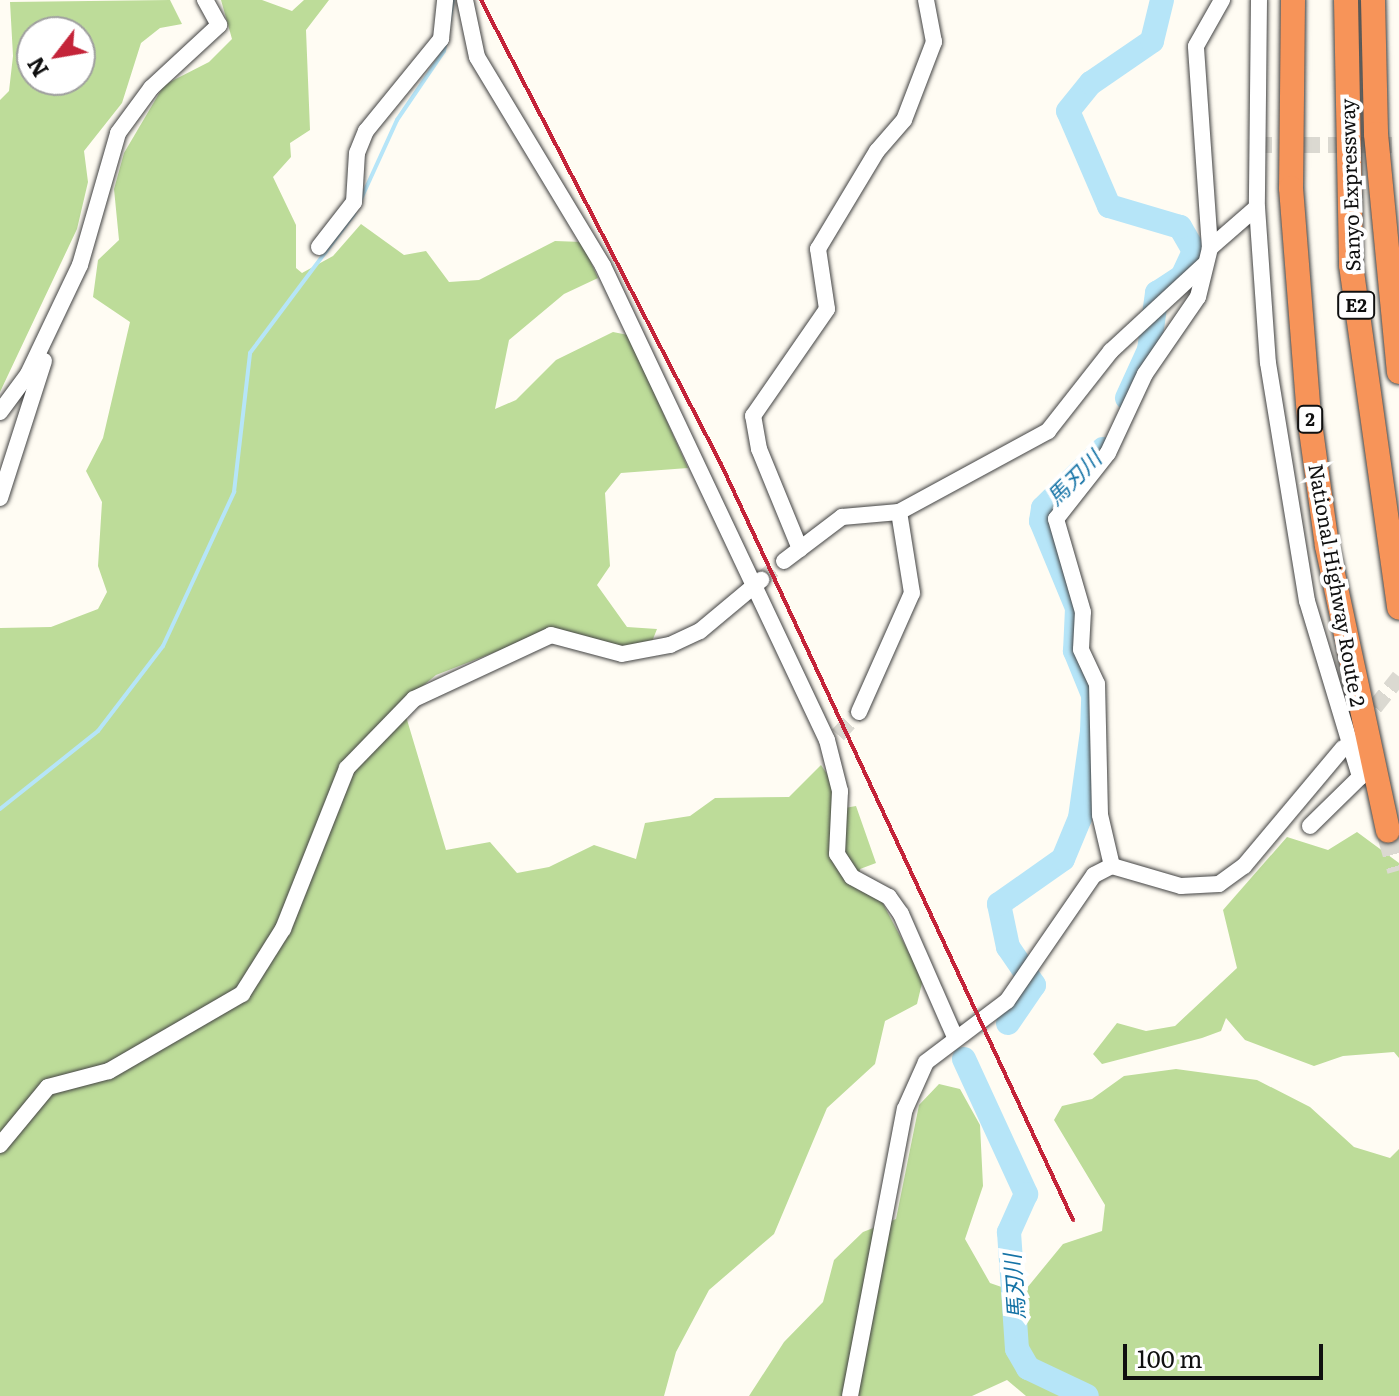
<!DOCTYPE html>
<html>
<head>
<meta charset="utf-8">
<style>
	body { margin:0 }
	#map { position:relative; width:1399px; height:1396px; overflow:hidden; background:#fffcf3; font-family:Literata,"Noto Sans JP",serif }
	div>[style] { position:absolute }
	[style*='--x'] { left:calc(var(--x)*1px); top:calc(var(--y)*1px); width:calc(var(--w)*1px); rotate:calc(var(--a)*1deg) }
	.forest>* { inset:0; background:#bddc99 }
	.stream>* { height:4px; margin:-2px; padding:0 2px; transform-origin:2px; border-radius:2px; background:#b6e5f8 }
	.river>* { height:24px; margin:-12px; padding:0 12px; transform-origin:12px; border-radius:12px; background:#b6e5f8 }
	.minor-tunnel>* { height:16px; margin-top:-8px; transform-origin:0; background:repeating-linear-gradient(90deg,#dbd9d1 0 16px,transparent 0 24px) }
	.highway-tunnel>* { height:24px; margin-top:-12px; transform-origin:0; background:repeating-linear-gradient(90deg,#dbd9d1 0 24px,transparent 0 36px) }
	.roads { filter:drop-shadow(0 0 2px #434343) drop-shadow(0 0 2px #434343) }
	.minor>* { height:16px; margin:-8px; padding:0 8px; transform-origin:8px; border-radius:8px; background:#fff }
	.highway>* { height:24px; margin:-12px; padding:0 12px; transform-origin:12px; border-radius:12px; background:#f79459 }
	.rail>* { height:4px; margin:-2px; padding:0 2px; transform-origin:2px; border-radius:2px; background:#c42439 }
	span { translate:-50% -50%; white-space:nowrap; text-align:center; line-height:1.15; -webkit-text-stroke:8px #fff; paint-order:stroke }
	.shield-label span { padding:2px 6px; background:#fff; border:2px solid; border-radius:6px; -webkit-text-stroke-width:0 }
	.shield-label { font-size:18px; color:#101010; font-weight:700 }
	.street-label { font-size:20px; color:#101010 }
	.water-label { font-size:22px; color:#1573a6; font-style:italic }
	.north { position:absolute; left:16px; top:16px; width:80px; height:80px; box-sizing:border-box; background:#fff; border:2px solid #9f9f9f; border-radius:50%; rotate:239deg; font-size:22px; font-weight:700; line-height:32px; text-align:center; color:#101010 }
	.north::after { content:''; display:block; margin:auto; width:28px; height:36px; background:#c42439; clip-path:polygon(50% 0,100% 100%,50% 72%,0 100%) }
	.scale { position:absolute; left:1123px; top:1344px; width:200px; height:36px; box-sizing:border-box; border:4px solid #101010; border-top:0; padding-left:10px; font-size:24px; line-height:28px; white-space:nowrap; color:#101010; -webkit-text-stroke:6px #fff; paint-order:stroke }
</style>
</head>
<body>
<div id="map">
	<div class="forest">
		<div style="clip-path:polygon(evenodd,170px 0,182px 24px,160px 28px,141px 43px,122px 103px,84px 151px,88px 182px,77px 229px,0 392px,0 100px,9px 91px,13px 56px,10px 2px,170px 0,32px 32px,80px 32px,80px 80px,32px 80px,32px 32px)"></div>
		<div style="clip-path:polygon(221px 0,262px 0,292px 11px,304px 0,329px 0,306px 30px,310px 130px,290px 143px,291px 157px,273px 177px,296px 225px,296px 268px,302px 273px,333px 256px,361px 224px,404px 255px,426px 251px,449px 282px,479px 280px,555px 241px,582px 242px,598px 278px,564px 294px,509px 340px,495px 409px,516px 400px,556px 360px,613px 332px,628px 335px,688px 468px,621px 473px,605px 493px,610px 566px,597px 585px,627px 627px,657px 629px,651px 644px,612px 649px,554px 629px,436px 675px,402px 703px,446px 850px,490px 842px,517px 873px,549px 867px,594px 845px,636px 859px,645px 823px,690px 816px,715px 798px,789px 797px,821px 765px,833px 783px,834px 810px,856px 806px,876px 863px,860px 869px,857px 889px,880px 898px,923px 979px,917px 1004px,885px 1021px,875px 1064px,827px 1108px,774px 1234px,709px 1290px,676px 1352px,664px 1396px,0 1396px,0 628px,51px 627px,98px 609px,107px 592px,98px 566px,102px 502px,86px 471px,103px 438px,130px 322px,93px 297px,98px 260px,119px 240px,114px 189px,124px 153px,164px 85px,209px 62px,232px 39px)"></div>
		<div style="clip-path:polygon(1357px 832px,1399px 863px,1399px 1058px,1394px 1052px,1343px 1056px,1314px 1066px,1245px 1040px,1226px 1018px,1221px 1031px,1202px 1038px,1102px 1064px,1093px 1054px,1117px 1023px,1146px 1031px,1175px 1026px,1237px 968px,1223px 910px,1287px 837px,1328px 850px)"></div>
		<div style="clip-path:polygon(1176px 1069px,1257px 1080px,1310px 1107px,1354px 1147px,1390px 1158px,1399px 1149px,1399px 1396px,1026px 1396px,1007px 1380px,972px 1396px,749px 1396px,784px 1342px,823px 1302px,834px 1260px,863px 1232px,896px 1219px,919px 1105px,939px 1084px,960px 1089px,980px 1125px,983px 1186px,965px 1239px,990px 1283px,1022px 1294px,1063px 1244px,1102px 1231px,1105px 1205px,1054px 1120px,1062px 1106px,1092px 1099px,1124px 1076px)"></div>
	</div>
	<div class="stream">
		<div style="--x:361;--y:199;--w:87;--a:-65.5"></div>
		<div style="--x:397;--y:120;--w:83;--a:-55.7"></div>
		<div style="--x:444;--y:51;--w:52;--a:-80"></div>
		<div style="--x:0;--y:809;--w:125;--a:-38.5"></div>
		<div style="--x:98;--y:731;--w:107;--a:-52.6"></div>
		<div style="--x:163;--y:646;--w:170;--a:-65.2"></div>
		<div style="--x:234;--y:492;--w:140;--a:-83.4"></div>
		<div style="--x:250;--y:353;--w:174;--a:-53.2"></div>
	</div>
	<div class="river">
		<div style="--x:1127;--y:398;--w:53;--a:-65.4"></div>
		<div style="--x:1149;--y:350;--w:58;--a:-82"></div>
		<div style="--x:1157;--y:293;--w:30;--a:-33"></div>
		<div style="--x:1182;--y:277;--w:29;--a:-65"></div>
		<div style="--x:1194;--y:251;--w:28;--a:-120"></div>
		<div style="--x:1180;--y:227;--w:74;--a:-163.5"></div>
		<div style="--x:1109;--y:206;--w:103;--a:-113.3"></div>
		<div style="--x:1068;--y:111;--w:36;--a:-51"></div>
		<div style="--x:1091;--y:83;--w:74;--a:-34.5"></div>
		<div style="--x:1152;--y:41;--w:42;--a:-76.3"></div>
		<div style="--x:1008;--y:1023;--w:46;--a:-55.6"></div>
		<div style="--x:1034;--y:985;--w:46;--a:-124.4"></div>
		<div style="--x:1008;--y:947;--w:44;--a:-101.8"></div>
		<div style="--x:999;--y:904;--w:78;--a:-35.1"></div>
		<div style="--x:1063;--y:859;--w:44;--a:-67.5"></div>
		<div style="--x:1080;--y:818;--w:87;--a:-82.1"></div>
		<div style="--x:1092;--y:732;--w:37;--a:-88"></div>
		<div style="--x:1093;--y:695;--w:48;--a:-112.2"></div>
		<div style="--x:1075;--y:651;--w:43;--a:-87.3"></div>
		<div style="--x:1077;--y:608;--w:94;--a:-112.5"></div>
		<div style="--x:1041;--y:521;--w:13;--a:-81"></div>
		<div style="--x:1043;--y:508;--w:84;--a:-44.5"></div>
		<div style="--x:964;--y:1059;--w:149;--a:65.3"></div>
		<div style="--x:1026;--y:1194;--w:42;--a:114.1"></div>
		<div style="--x:1009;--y:1232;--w:117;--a:86.1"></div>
		<div style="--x:1017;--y:1349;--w:22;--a:60"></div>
		<div style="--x:1028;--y:1368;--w:65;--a:25.4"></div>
	</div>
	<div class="minor-tunnel">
		<div style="--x:1256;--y:145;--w:143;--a:0"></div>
		<div style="--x:761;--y:580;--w:30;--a:-40"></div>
		<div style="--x:1360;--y:726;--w:63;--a:-51.5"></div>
		<div style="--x:838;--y:735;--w:31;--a:-48"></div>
	</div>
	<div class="highway-tunnel">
		<div style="--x:1388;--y:831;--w:41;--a:74.2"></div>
	</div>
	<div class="roads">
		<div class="minor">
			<div style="--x:465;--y:0;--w:58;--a:78.1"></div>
			<div style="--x:477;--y:57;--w:244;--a:58.9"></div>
			<div style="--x:603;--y:266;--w:524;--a:64.71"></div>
			<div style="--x:827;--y:740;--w:53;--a:75.7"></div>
			<div style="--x:840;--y:791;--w:63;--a:92.7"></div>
			<div style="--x:837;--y:854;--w:27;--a:57"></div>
			<div style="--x:852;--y:877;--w:42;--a:28.4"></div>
			<div style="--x:889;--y:897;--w:21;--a:55"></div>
			<div style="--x:901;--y:914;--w:134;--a:66.3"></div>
			<div style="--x:1259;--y:0;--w:207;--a:90.6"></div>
			<div style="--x:1257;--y:207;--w:156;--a:86"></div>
			<div style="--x:1268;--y:363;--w:241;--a:80.7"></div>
			<div style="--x:1307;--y:601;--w:184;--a:73.2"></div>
			<div style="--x:1360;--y:777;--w:70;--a:135.6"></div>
			<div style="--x:319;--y:247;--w:57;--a:-52.1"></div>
			<div style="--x:354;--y:202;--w:49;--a:-86.5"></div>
			<div style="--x:357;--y:153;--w:24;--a:-68"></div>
			<div style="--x:366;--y:131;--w:119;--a:-50.8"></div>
			<div style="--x:441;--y:39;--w:39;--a:-84"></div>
			<div style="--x:1210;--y:248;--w:202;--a:-94"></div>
			<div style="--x:1196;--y:46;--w:53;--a:-60.5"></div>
			<div style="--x:0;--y:412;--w:47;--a:-53.6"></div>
			<div style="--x:28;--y:374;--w:121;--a:-64.5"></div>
			<div style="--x:80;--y:265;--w:137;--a:-73.9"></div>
			<div style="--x:118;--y:133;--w:56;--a:-53.7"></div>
			<div style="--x:151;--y:88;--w:93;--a:-42.8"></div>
			<div style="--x:219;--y:25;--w:29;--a:-119"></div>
			<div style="--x:0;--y:498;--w:144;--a:-72.2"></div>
			<div style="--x:800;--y:549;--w:108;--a:-112.3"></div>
			<div style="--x:759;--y:449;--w:34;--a:-100"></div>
			<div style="--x:753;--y:416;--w:130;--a:-55.3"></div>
			<div style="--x:827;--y:309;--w:61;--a:-98.5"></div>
			<div style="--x:818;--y:249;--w:114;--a:-59"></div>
			<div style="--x:877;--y:151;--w:41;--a:-48.9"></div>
			<div style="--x:904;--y:120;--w:84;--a:-69"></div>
			<div style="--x:934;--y:42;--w:43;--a:-100.8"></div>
			<div style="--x:784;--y:561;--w:73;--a:-37.2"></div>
			<div style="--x:842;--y:517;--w:57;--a:-5"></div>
			<div style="--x:899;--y:512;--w:170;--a:-28.5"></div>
			<div style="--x:1048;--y:431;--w:102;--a:-51.8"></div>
			<div style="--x:1111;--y:351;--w:127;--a:-42.8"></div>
			<div style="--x:859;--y:712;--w:130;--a:-66"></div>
			<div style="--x:912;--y:593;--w:82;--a:-99.1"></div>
			<div style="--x:1112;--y:866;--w:52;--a:-103.2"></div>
			<div style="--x:1100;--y:815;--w:131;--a:-91.3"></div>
			<div style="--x:1097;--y:684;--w:38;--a:-115"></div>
			<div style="--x:1081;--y:649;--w:37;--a:-87"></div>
			<div style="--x:1083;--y:612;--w:97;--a:-106.2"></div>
			<div style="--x:1056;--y:519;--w:84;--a:-51.8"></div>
			<div style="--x:1108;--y:453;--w:87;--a:-64.9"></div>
			<div style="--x:1145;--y:374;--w:93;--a:-55.5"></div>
			<div style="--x:1198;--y:297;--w:50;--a:-76.2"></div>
			<div style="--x:1210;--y:248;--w:62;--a:-41.1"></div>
			<div style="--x:0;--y:1145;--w:75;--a:-50.4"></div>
			<div style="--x:48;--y:1087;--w:63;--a:-14.7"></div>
			<div style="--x:109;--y:1071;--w:154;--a:-30.1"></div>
			<div style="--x:242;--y:994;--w:77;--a:-57.8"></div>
			<div style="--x:283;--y:929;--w:173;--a:-68.3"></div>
			<div style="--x:347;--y:768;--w:96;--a:-45.8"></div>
			<div style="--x:414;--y:699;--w:151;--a:-25"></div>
			<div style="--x:551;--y:635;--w:73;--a:15"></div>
			<div style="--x:622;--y:654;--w:49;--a:-10.6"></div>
			<div style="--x:670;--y:645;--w:33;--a:-25"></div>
			<div style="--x:700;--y:631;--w:80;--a:-39.9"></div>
			<div style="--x:850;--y:1396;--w:292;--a:-79.2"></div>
			<div style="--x:905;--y:1109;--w:51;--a:-65.9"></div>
			<div style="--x:926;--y:1062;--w:101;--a:-37"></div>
			<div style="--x:1007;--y:1001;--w:153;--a:-55.4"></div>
			<div style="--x:1094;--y:875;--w:20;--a:-27"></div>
			<div style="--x:1112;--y:866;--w:72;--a:16.2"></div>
			<div style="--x:1181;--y:886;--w:38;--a:-3"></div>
			<div style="--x:1219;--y:884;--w:31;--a:-36"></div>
			<div style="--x:1244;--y:866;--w:154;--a:-50"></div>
		</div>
		<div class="highway">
			<div style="--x:1293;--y:0;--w:188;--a:90.6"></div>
			<div style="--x:1291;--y:188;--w:229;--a:85.5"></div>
			<div style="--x:1309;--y:416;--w:131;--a:82.1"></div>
			<div style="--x:1327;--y:546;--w:291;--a:77.9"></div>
			<div style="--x:1346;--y:0;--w:265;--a:88.9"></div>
			<div style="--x:1351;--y:265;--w:346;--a:82"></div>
			<div style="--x:1373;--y:0;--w:134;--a:88.7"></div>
			<div style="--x:1376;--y:134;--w:239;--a:84.5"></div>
		</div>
	</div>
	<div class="rail">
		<div style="--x:481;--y:0;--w:522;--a:62.65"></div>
		<div style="--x:721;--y:464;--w:834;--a:65.03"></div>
	</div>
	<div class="shield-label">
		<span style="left:1356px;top:305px">E2</span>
		<span style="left:1310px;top:419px">2</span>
	</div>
	<div class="street-label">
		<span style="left:1349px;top:185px;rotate:-92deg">Sanyo Expressway</span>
		<span style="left:1338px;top:585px;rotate:80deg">National Highway Route 2</span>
	</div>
	<div class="water-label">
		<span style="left:1073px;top:477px;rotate:-45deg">馬刃川</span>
		<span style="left:1013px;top:1287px;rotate:-94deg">馬刃川</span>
	</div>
	<div class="north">N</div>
	<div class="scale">100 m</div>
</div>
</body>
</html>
